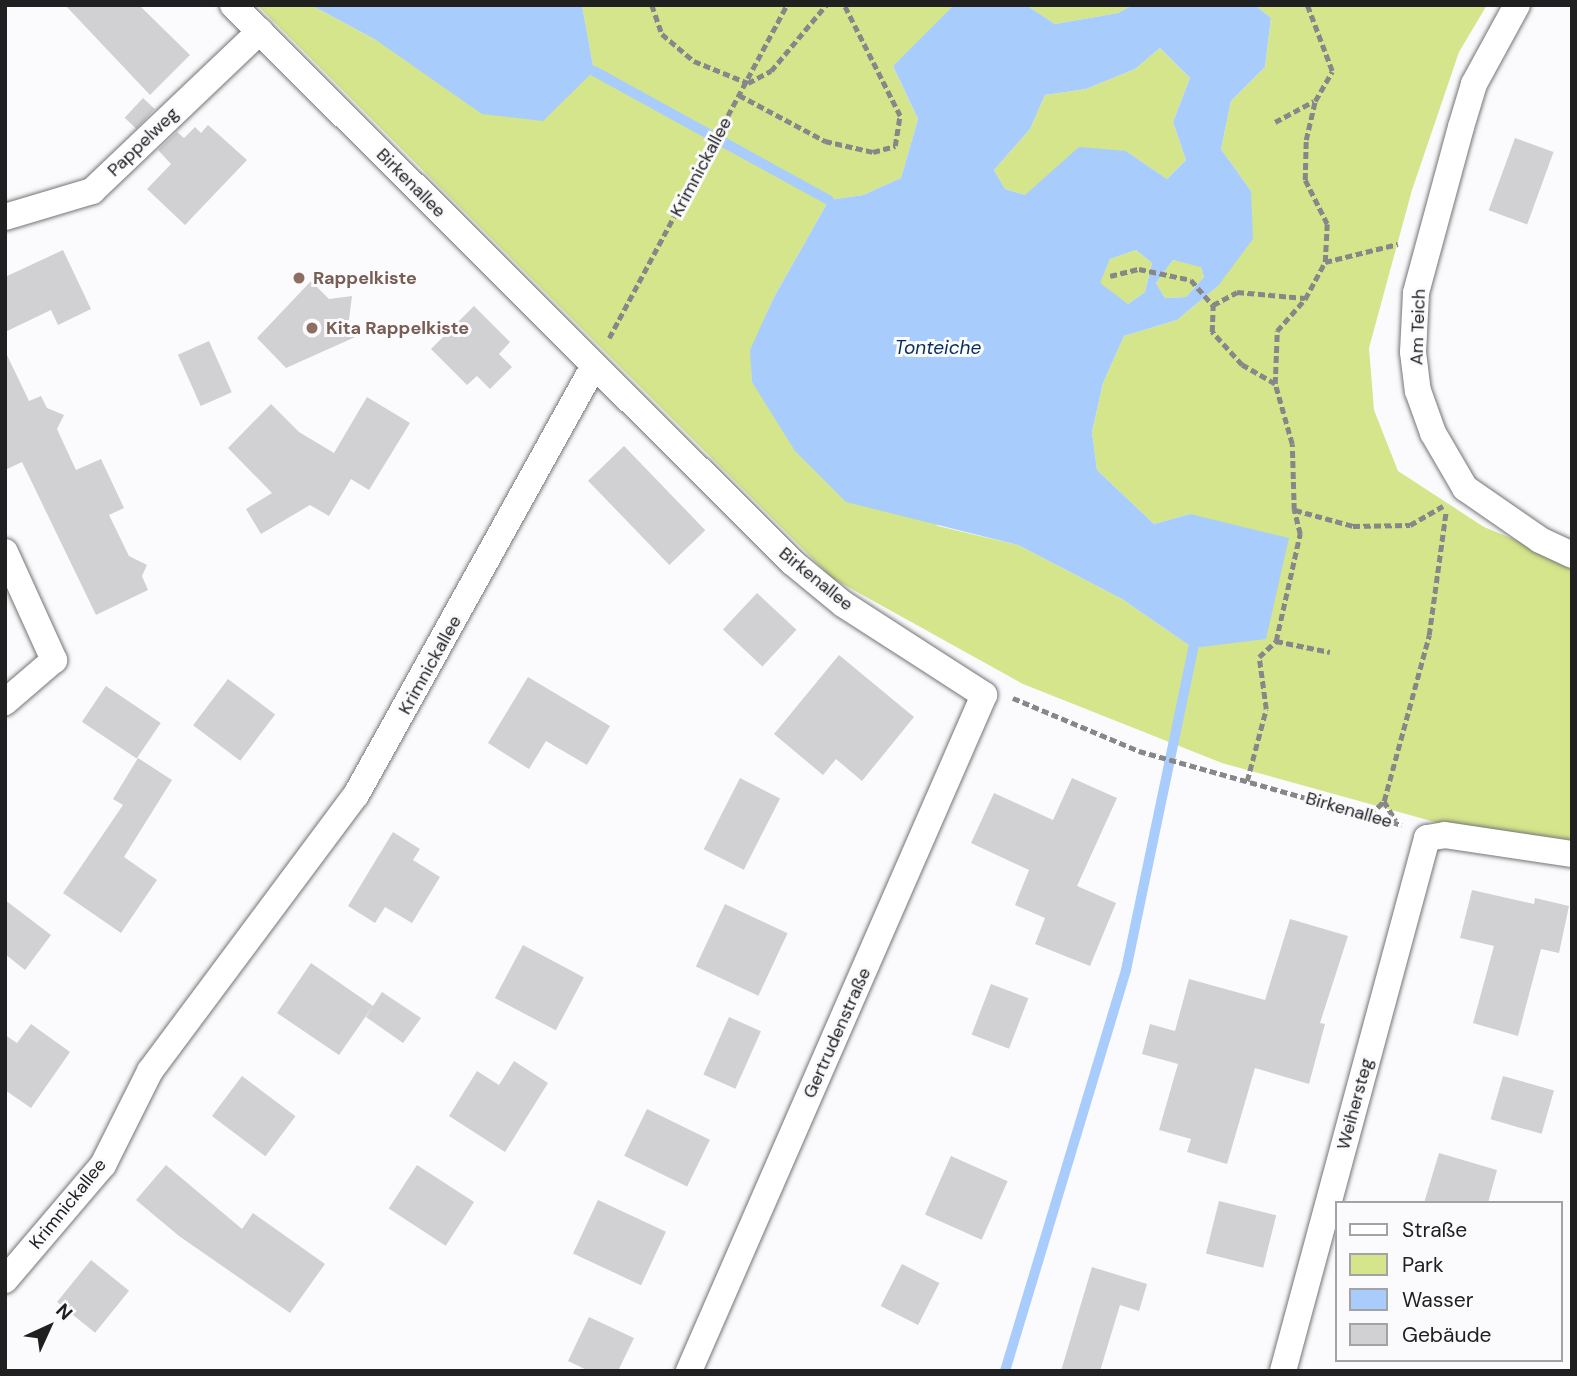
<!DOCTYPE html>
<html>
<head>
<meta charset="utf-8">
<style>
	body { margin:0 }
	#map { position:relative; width:1577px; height:1376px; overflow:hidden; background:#fbfbfe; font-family:"DM Sans",sans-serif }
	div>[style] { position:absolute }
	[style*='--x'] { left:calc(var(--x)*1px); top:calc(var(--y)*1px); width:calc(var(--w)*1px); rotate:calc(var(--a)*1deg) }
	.green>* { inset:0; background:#d4e58b }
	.water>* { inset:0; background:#a8ccfc }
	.stream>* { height:10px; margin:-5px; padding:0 5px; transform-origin:5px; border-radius:5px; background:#a8ccfc }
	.building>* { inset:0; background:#d1d1d4; transform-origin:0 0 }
	.path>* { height:4.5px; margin-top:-2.25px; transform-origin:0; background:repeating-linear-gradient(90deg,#878789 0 7px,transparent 0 10.5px) }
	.roads { filter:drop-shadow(0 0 2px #757577) drop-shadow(0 0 2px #757577) }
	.minor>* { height:26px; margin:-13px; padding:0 13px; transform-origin:13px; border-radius:13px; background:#fff }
	.dots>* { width:19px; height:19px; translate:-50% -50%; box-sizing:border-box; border:4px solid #fbfbfe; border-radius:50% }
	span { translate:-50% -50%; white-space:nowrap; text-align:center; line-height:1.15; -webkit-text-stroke:6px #fbfbfe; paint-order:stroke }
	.street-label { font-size:18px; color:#202021 }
	.education-label { font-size:18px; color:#785e54; font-weight:700 }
	.left { translate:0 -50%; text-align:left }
	.water-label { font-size:19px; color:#032d5c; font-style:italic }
	.frame { position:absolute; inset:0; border:7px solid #202021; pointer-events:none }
	.legend { position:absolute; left:1335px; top:1201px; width:228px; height:161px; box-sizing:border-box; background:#fbfbfe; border:2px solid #a3a3a6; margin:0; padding:9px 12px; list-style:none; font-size:21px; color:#202021 }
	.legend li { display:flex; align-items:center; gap:14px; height:35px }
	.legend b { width:35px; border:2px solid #a3a3a6 }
	.north { position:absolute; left:14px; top:1292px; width:70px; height:70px; -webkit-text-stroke:5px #fbfbfe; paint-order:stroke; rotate:45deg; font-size:19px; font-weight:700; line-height:28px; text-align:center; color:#202021 }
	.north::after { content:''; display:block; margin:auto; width:24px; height:32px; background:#202021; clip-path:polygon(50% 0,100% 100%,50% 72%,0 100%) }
</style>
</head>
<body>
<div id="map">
	<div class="green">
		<div style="clip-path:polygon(257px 5px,311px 5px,376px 40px,594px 71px,582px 5px,958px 5px,893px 66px,918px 119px,901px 178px,863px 195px,829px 200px,774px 297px,751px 350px,752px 382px,938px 526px,1018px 545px,1122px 599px,1193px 648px,1190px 514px,1154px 524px,1097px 470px,1092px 432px,1103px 383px,1124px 336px,1177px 320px,1218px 286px,1251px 191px,1221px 149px,1231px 101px,1265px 67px,1271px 18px,1255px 5px,1487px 5px,1459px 52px,1412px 190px,1369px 348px,1374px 410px,1398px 471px,1484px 527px,1572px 563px,1572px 840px,1442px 824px,1222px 763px,1023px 684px,832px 578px)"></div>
		<div style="clip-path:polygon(1026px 5px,1133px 5px,1118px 13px,1055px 24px)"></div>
		<div style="clip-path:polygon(1160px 48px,1190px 78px,1173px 122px,1186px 160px,1167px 179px,1126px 151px,1025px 195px,1005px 189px,994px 170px,1030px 129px,1045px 95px,1086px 89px,1135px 69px)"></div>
		<div style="clip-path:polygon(1136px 250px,1152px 263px,1145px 292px,1128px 304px,1099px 284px,1110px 259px)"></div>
		<div style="clip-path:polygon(1173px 260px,1201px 266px,1204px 277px,1186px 297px,1165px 298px,1156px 283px)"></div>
	</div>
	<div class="water">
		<div style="clip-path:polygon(311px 5px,582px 5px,594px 71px,543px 121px,482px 114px,376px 40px)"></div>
		<div style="clip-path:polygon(evenodd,1026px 5px,1055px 24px,1118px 13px,1133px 5px,1255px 5px,1271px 18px,1265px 67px,1231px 101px,1221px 149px,1251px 191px,1253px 239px,1218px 286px,1177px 320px,1124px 336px,1103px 383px,1092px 432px,1097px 470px,1154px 524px,1190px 514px,1289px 538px,1266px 639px,1193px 648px,1122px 599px,1018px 545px,846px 502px,795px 451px,752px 382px,750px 350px,774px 297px,829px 200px,863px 195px,901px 178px,918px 119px,893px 66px,953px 6px,1026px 5px,1160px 48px,1190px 78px,1173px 122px,1186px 160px,1167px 179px,1126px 151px,1079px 147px,1025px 195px,1005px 189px,994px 170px,1030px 129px,1045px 95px,1086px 89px,1135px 69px,1160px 48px,1026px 5px,1136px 250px,1152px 263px,1145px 292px,1128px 304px,1100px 283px,1110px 259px,1136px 250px,1026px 5px,1173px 260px,1201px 267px,1204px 277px,1186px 297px,1165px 298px,1156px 283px,1173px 260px)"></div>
	</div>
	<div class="stream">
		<div style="--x:594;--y:71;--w:268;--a:28.8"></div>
		<div style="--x:1005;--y:1371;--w:419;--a:-73.2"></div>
		<div style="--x:1126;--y:970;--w:329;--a:-78.2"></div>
	</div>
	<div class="building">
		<div style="clip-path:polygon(65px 5px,139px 5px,190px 55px,150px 95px)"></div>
		<div style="left:143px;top:98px;width:16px;height:27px;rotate:43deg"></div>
		<div style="clip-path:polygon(208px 125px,247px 160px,185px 225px,147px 189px,171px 164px,158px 150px,177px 132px,184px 138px,195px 127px,201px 133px)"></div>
		<div style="left:1515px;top:138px;width:41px;height:77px;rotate:20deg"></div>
		<div style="clip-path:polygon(63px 250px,91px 309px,58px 325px,51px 310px,5px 332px,5px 277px)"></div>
		<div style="clip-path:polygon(311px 281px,329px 299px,352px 296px,349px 320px,362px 334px,286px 368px,257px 338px)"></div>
		<div style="clip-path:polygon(474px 306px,510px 342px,499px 354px,512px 367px,490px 389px,477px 376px,467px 385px,431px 349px)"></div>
		<div style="left:209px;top:341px;width:56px;height:34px;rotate:66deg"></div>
		<div style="clip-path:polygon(5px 351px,29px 401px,41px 396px,47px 408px,64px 415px,57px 429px,76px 470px,101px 459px,124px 508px,109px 515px,129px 556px,147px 565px,142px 576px,148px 590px,96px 615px,22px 462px,5px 470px)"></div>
		<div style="clip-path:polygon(367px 397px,410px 423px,369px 490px,351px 479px,329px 516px,310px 505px,261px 534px,246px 509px,272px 493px,228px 448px,271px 404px,299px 432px,334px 453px)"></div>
		<div style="left:624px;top:446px;width:117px;height:50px;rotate:46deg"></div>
		<div style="left:757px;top:593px;width:54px;height:50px;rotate:43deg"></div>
		<div style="clip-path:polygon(839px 655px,914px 717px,862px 781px,836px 759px,823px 775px,774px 734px)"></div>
		<div style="clip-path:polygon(528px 677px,610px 726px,587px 765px,546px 741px,529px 769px,488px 743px)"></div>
		<div style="left:228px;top:679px;width:59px;height:58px;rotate:37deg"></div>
		<div style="left:106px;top:686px;width:66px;height:43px;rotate:34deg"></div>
		<div style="clip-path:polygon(138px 758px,172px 780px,124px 857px,157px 880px,121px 933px,63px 893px,123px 805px,113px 799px)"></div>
		<div style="left:740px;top:778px;width:45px;height:80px;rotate:27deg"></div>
		<div style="clip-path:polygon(1072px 778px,1117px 798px,1077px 886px,1116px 903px,1090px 966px,1035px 944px,1045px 918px,1015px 905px,1029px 870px,971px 843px,994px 793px,1053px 820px)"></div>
		<div style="clip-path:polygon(393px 832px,420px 849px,413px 860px,440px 877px,412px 923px,385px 907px,375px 923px,348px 906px)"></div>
		<div style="clip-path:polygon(1472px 890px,1534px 904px,1535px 898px,1569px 906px,1559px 953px,1541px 949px,1518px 1036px,1473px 1023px,1494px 946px,1460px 938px)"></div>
		<div style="clip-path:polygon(5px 900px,51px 935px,25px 970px,5px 954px)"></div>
		<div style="left:725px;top:904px;width:69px;height:69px;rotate:25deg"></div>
		<div style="clip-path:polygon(1290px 919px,1348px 936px,1320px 1023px,1325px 1024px,1309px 1084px,1255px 1068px,1227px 1164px,1187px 1152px,1191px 1139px,1159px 1130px,1178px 1064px,1142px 1054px,1150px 1024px,1175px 1031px,1189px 979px,1265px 1000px)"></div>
		<div style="left:523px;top:945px;width:69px;height:60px;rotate:28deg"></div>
		<div style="clip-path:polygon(311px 963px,373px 1006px,382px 992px,421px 1018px,403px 1043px,366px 1017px,373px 1006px,339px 1055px,277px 1013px)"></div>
		<div style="left:991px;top:984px;width:40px;height:54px;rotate:21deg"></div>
		<div style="left:729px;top:1017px;width:35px;height:63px;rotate:24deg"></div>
		<div style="clip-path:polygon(31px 1024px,70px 1052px,31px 1108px,5px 1090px,5px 1035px,17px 1043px)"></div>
		<div style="clip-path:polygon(514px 1061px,548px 1083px,505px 1152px,449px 1116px,477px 1071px,499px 1085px)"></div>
		<div style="left:242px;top:1076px;width:67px;height:50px;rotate:37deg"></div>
		<div style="left:1503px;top:1076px;width:53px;height:45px;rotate:16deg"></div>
		<div style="left:647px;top:1109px;width:70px;height:52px;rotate:26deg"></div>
		<div style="clip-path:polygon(1439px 1153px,1497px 1170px,1488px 1203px,1424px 1203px)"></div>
		<div style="left:951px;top:1156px;width:62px;height:64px;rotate:24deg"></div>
		<div style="clip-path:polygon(166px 1165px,242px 1229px,253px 1213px,325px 1264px,290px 1313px,179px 1236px,136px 1200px)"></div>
		<div style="left:417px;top:1165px;width:68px;height:52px;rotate:33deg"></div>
		<div style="left:598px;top:1200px;width:75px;height:59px;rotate:25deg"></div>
		<div style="left:1219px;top:1201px;width:59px;height:54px;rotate:14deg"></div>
		<div style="left:91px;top:1260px;width:49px;height:54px;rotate:39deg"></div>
		<div style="left:902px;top:1264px;width:42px;height:47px;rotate:27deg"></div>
		<div style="clip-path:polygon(1092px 1267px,1147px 1284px,1139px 1311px,1120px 1305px,1100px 1371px,1061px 1371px)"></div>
		<div style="clip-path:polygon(589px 1317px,634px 1338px,618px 1371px,589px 1371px,568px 1361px)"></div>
	</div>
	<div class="path">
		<div style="--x:652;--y:5;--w:31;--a:71"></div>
		<div style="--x:662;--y:34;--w:42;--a:40.2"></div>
		<div style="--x:694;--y:61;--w:58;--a:22.2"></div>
		<div style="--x:748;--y:83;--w:26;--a:-28"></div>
		<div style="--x:771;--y:71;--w:86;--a:-50.2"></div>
		<div style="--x:739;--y:95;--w:98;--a:28.1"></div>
		<div style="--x:825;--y:141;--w:49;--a:12.9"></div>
		<div style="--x:873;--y:152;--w:23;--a:-15"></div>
		<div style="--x:895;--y:146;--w:30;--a:-81"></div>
		<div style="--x:900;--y:116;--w:124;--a:-116.8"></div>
		<div style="--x:1275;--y:122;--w:44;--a:-28.3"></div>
		<div style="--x:1325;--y:262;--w:75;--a:-13.9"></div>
		<div style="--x:1110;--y:276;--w:30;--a:-14"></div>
		<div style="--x:1139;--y:269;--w:53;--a:11.9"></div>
		<div style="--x:1191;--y:280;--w:33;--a:49"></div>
		<div style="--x:609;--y:338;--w:378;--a:-61.9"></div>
		<div style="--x:1275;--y:384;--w:38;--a:-150"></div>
		<div style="--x:1242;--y:365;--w:45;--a:-132.3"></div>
		<div style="--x:1212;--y:332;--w:27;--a:-88"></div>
		<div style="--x:1213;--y:305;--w:27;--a:-28"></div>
		<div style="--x:1237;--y:292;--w:68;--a:5"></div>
		<div style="--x:1295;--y:510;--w:60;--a:15.4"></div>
		<div style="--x:1353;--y:526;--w:57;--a:-1"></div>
		<div style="--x:1410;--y:525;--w:38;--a:-30"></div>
		<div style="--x:1276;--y:641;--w:55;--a:11.5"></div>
		<div style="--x:1013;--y:698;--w:137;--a:22.8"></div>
		<div style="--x:1139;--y:751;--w:273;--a:15.7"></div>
		<div style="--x:1247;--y:781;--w:74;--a:-75.2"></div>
		<div style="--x:1266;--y:709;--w:52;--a:-97.7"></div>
		<div style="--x:1259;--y:657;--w:23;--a:-43"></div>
		<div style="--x:1276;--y:641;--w:110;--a:-77.4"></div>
		<div style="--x:1300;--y:534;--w:25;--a:-104"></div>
		<div style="--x:1294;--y:510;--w:66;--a:-91.7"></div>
		<div style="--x:1292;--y:444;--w:62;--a:-105.8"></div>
		<div style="--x:1275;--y:384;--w:53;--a:-87.8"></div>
		<div style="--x:1277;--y:331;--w:43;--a:-48.8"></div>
		<div style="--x:1305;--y:299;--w:42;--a:-61.6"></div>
		<div style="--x:1325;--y:262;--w:38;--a:-87"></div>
		<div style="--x:1327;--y:224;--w:49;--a:-116.6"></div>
		<div style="--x:1305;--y:180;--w:40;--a:-88.6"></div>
		<div style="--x:1306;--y:140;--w:40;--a:-77"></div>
		<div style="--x:1315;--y:101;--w:34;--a:-60"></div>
		<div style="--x:1332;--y:71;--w:71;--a:-110.7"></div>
		<div style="--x:1384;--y:801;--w:23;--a:59"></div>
		<div style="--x:1370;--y:815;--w:20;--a:-45"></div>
		<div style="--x:1384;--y:801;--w:172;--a:-74.8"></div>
		<div style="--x:1429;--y:635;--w:125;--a:-82.2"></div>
	</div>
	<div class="roads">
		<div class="minor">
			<div style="--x:233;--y:5;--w:789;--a:44.9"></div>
			<div style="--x:792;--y:562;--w:66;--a:39.5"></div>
			<div style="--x:843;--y:604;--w:168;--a:32.8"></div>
			<div style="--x:984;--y:695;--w:738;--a:113.58"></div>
			<div style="--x:1517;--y:5;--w:90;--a:118.6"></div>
			<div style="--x:1474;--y:84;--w:45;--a:106.8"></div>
			<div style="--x:1461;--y:127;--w:172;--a:105.2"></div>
			<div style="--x:1416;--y:293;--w:59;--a:92.9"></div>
			<div style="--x:1413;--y:352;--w:39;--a:83"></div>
			<div style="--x:1418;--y:391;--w:45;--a:70.3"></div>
			<div style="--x:1433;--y:433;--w:64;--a:59.8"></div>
			<div style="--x:1465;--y:488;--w:91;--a:34.7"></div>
			<div style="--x:1540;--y:540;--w:35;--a:25"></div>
			<div style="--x:5;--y:217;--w:91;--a:-16.6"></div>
			<div style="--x:92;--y:191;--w:232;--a:-43.6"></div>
			<div style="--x:5;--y:552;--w:119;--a:65.6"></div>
			<div style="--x:54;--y:660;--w:65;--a:139.4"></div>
			<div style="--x:5;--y:1280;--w:151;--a:-49.6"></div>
			<div style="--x:103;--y:1165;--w:105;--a:-63.4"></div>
			<div style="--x:150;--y:1071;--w:344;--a:-53.3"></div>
			<div style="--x:356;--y:795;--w:489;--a:-61"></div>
			<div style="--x:1283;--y:1371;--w:552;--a:-74.88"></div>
			<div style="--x:1427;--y:838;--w:18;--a:-9"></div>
			<div style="--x:1445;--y:835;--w:128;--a:8.5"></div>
		</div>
	</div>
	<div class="dots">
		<div style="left:299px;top:278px;background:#8d6e63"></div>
		<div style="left:312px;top:328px;background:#8d6e63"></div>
	</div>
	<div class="street-label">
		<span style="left:143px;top:142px;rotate:-44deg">Pappelweg</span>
		<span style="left:701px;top:167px;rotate:-62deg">Krimnickallee</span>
		<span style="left:411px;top:183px;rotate:45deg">Birkenallee</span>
		<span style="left:1418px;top:327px;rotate:-88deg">Am Teich</span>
		<span style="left:816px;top:579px;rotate:39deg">Birkenallee</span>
		<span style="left:430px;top:665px;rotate:-61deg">Krimnickallee</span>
		<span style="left:1349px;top:810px;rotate:16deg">Birkenallee</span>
		<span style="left:837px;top:1033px;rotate:-66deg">Gertrudenstraße</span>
		<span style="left:1355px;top:1104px;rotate:-75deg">Weihersteg</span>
		<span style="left:68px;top:1204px;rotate:-51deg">Krimnickallee</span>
	</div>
	<div class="education-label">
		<span class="left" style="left:313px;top:278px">Rappelkiste</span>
		<span class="left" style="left:326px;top:328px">Kita Rappelkiste</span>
	</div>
	<div class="water-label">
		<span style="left:938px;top:348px">Tonteiche</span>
	</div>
	<div class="frame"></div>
	<ul class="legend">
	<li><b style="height:9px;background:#fff"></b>Straße</li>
	<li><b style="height:19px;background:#d4e58b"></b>Park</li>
	<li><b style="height:19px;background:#a8ccfc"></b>Wasser</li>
	<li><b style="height:19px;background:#d1d1d4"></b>Gebäude</li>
	</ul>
	<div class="north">N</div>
</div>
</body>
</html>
